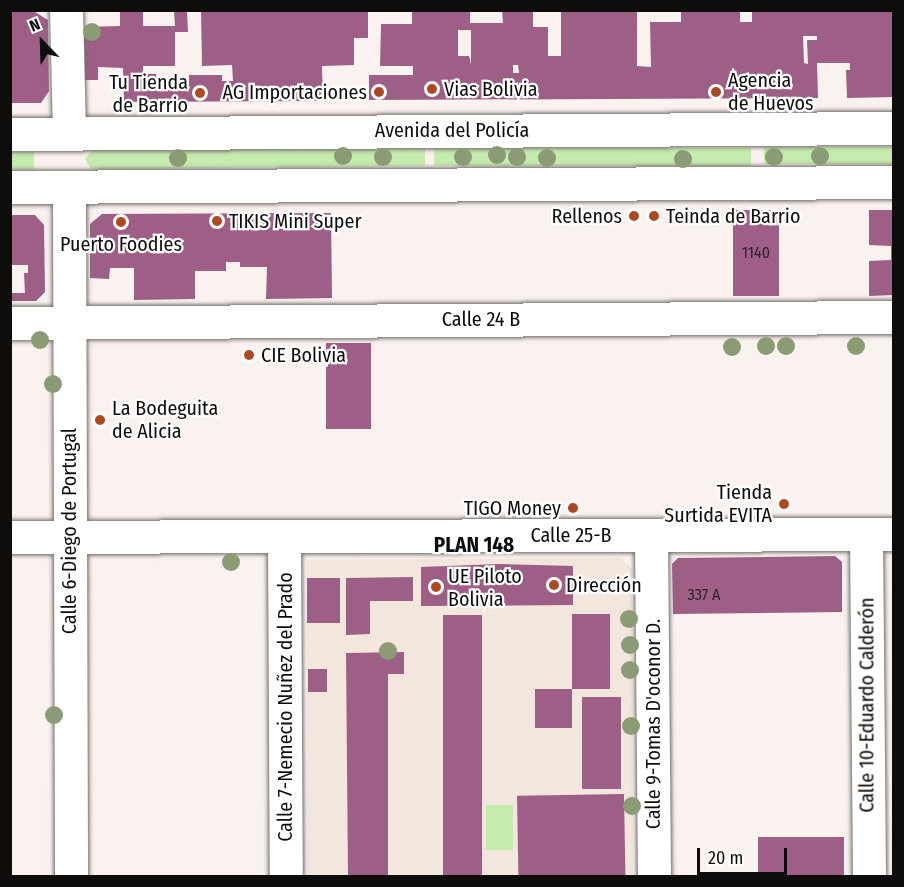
<!DOCTYPE html>
<html>
<head>
<meta charset="utf-8">
<style>
	body { margin:0 }
	#map { position:relative; width:904px; height:887px; overflow:hidden; background:#f9f2ee; font-family:"Fira Sans Condensed",sans-serif }
	div>[style] { position:absolute }
	[style*='--x'] { left:calc(var(--x)*1px); top:calc(var(--y)*1px); width:calc(var(--w)*1px); rotate:calc(var(--a)*1deg) }
	.built>* { inset:0; background:#f2e6dd }
	.green>* { inset:0; background:#c6ebae; transform-origin:0 0 }
	.building>* { inset:0; background:#9e5f86; transform-origin:0 0 }
	.roads { filter:drop-shadow(0 0 2px #746e6b) drop-shadow(0 0 2px #746e6b) }
	.minor>* { height:33px; margin:-16.5px; padding:0 16.5px; transform-origin:16.5px; border-radius:16.5px; background:#fff }
	.major>* { height:33px; margin:-16.5px; padding:0 16.5px; transform-origin:16.5px; border-radius:16.5px; background:#fff }
	.trees>* { width:18px; height:18px; margin:-9px; border-radius:50%; background:#8b9b75 }
	.dots>* { width:16px; height:16px; translate:-50% -50%; box-sizing:border-box; border:3px solid #fff; border-radius:50% }
	span { translate:-50% -50%; white-space:nowrap; text-align:center; line-height:1.15; -webkit-text-stroke:4.5px #fff; paint-order:stroke }
	.number-label { font-size:16px; color:#33222a }
	.number-label span { -webkit-text-stroke-width:0 }
	.poi-label { font-size:20px; color:#0f0d0b }
	.left { translate:0 -50%; text-align:left }
	.right { translate:-100% -50%; text-align:right }
	.street-label { font-size:20px; color:#0f0d0b }
	.neighbourhood-label { font-size:21px; color:#0f0d0b; font-weight:700 }
	.frame { position:absolute; inset:0; border:12px solid #0f0d0b; pointer-events:none }
	.north { position:absolute; left:12px; top:12px; width:60px; height:60px; -webkit-text-stroke:4px #fff; paint-order:stroke; rotate:337deg; font-size:16px; font-weight:700; line-height:24px; text-align:center; color:#0f0d0b }
	.north::after { content:''; display:block; margin:auto; width:21px; height:27px; background:#0f0d0b; clip-path:polygon(50% 0,100% 100%,50% 72%,0 100%) }
	.scale { position:absolute; left:697px; top:848px; width:90px; height:27px; box-sizing:border-box; border:3px solid #0f0d0b; border-top:0; padding-left:8px; font-size:18px; line-height:21px; white-space:nowrap; color:#0f0d0b; -webkit-text-stroke:4px #fff; paint-order:stroke }
</style>
</head>
<body>
<div id="map">
	<div class="built">
		<div style="clip-path:polygon(621px 558px,632px 569px,633px 876px,308px 876px,307px 560px)"></div>
	</div>
	<div class="green">
		<div style="left:893px;top:147px;width:17px;height:129px;rotate:90deg"></div>
		<div style="clip-path:polygon(425px 148px,425px 166px,91px 169px,85px 159px,91px 151px)"></div>
		<div style="left:434px;top:148px;width:317px;height:18px"></div>
		<div style="left:11px;top:152px;width:23px;height:17px"></div>
		<div style="left:486px;top:805px;width:27px;height:45px"></div>
	</div>
	<div class="building">
		<div style="clip-path:polygon(evenodd,412px 10px,470px 10px,470px 23px,503px 23px,502px 10px,533px 10px,533px 27px,548px 27px,548px 56px,561px 56px,561px 10px,637px 10px,637px 66px,651px 67px,650px 22px,681px 22px,681px 10px,740px 10px,740px 22px,752px 22px,752px 10px,894px 10px,894px 97px,847px 98px,846px 70px,850px 70px,850px 63px,817px 63px,818px 98px,369px 100px,369px 75px,413px 75px,413px 66px,380px 66px,381px 24px,412px 24px,412px 10px,458px 30px,471px 30px,471px 65px,469px 56px,458px 56px,458px 30px,412px 10px,803px 36px,817px 36px,817px 40px,807px 40px,808px 64px,804px 63px,803px 36px,412px 10px,513px 65px,518px 65px,519px 73px,513px 73px,513px 65px)"></div>
		<div style="clip-path:polygon(201px 11px,368px 11px,368px 38px,354px 38px,354px 65px,322px 66px,323px 101px,124px 102px,123px 68px,98px 67px,98px 80px,85px 80px,84px 27px,120px 26px,120px 12px,143px 12px,143px 26px,175px 26px,174px 12px,187px 12px,188px 32px,175px 32px,175px 66px,143px 66px,143px 74px,156px 74px,157px 83px,163px 84px,189px 84px,189px 75px,222px 75px,222px 81px,233px 81px,232px 65px,202px 66px)"></div>
		<div style="clip-path:polygon(10px 12px,35px 12px,48px 20px,49px 91px,41px 103px,10px 103px)"></div>
		<div style="left:733px;top:210px;width:46px;height:86px"></div>
		<div style="clip-path:polygon(869px 210px,894px 210px,894px 295px,869px 296px,869px 261px,891px 260px,891px 246px,869px 245px)"></div>
		<div style="clip-path:polygon(331px 213px,332px 298px,266px 299px,267px 267px,240px 267px,240px 262px,226px 262px,226px 271px,195px 271px,195px 299px,134px 300px,134px 268px,110px 268px,109px 279px,90px 278px,90px 224px,102px 214px)"></div>
		<div style="clip-path:polygon(10px 215px,35px 215px,44px 225px,45px 292px,36px 301px,10px 301px,10px 293px,25px 293px,24px 273px,28px 273px,28px 265px,10px 265px)"></div>
		<div style="left:326px;top:343px;width:45px;height:86px"></div>
		<div style="clip-path:polygon(835px 556px,842px 562px,842px 612px,673px 614px,672px 564px,678px 558px)"></div>
		<div style="clip-path:polygon(499px 564px,573px 566px,573px 605px,421px 606px,421px 567px)"></div>
		<div style="clip-path:polygon(413px 577px,413px 601px,370px 601px,370px 634px,346px 635px,346px 578px)"></div>
		<div style="left:307px;top:578px;width:33px;height:45px"></div>
		<div style="left:572px;top:614px;width:38px;height:75px"></div>
		<div style="left:482px;top:615px;width:261px;height:39px;rotate:90deg"></div>
		<div style="clip-path:polygon(404px 652px,404px 674px,388px 674px,388px 876px,348px 876px,346px 653px)"></div>
		<div style="left:308px;top:669px;width:19px;height:23px"></div>
		<div style="left:535px;top:689px;width:37px;height:39px"></div>
		<div style="left:582px;top:697px;width:39px;height:92px"></div>
		<div style="left:624px;top:794px;width:82px;height:107px;rotate:89deg"></div>
		<div style="left:844px;top:837px;width:39px;height:86px;rotate:90deg"></div>
	</div>
	<div class="roads">
		<div class="minor">
			<div style="--x:66;--y:10;--w:124;--a:88.6"></div>
			<div style="--x:69;--y:187;--w:689;--a:89.83"></div>
			<div style="--x:10;--y:323;--w:884;--a:-0.39"></div>
			<div style="--x:866;--y:534;--w:342;--a:89.5"></div>
			<div style="--x:651;--y:535;--w:341;--a:89.5"></div>
			<div style="--x:10;--y:537;--w:884;--a:-0.19"></div>
			<div style="--x:284;--y:537;--w:339;--a:89.7"></div>
		</div>
		<div class="major">
			<div style="--x:10;--y:134;--w:884;--a:-0.39"></div>
			<div style="--x:10;--y:187;--w:884;--a:-0.32"></div>
		</div>
	</div>
	<div class="trees">
		<div style="left:92px;top:32px"></div>
		<div style="left:497px;top:155px"></div>
		<div style="left:343px;top:156px"></div>
		<div style="left:820px;top:156px"></div>
		<div style="left:383px;top:157px"></div>
		<div style="left:463px;top:157px"></div>
		<div style="left:517px;top:157px"></div>
		<div style="left:774px;top:157px"></div>
		<div style="left:178px;top:158px"></div>
		<div style="left:547px;top:158px"></div>
		<div style="left:683px;top:159px"></div>
		<div style="left:40px;top:340px"></div>
		<div style="left:766px;top:346px"></div>
		<div style="left:786px;top:346px"></div>
		<div style="left:856px;top:346px"></div>
		<div style="left:732px;top:347px"></div>
		<div style="left:53px;top:384px"></div>
		<div style="left:231px;top:562px"></div>
		<div style="left:629px;top:619px"></div>
		<div style="left:630px;top:645px"></div>
		<div style="left:388px;top:651px"></div>
		<div style="left:630px;top:670px"></div>
		<div style="left:54px;top:715px"></div>
		<div style="left:631px;top:726px"></div>
		<div style="left:632px;top:806px"></div>
	</div>
	<div class="dots">
		<div style="left:432px;top:89px;background:#ae4820"></div>
		<div style="left:379px;top:92px;background:#ae4820"></div>
		<div style="left:716px;top:92px;background:#ae4820"></div>
		<div style="left:200px;top:93px;background:#ae4820"></div>
		<div style="left:634px;top:216px;background:#ae4820"></div>
		<div style="left:654px;top:216px;background:#ae4820"></div>
		<div style="left:217px;top:221px;background:#ae4820"></div>
		<div style="left:121px;top:222px;background:#ae4820"></div>
		<div style="left:249px;top:355px;background:#ae4820"></div>
		<div style="left:100px;top:420px;background:#ae4820"></div>
		<div style="left:784px;top:504px;background:#ae4820"></div>
		<div style="left:573px;top:508px;background:#ae4820"></div>
		<div style="left:554px;top:585px;background:#ae4820"></div>
		<div style="left:436px;top:587px;background:#ae4820"></div>
	</div>
	<div class="number-label">
		<span style="left:756px;top:253px">1140</span>
		<span style="left:704px;top:595px">337 A</span>
	</div>
	<div class="poi-label">
		<span class="left" style="left:728px;top:92px">Agencia<br>de Huevos</span>
		<span class="right" style="left:188px;top:94px">Tu Tienda<br>de Barrio</span>
		<span class="left" style="left:444px;top:89px">Vias Bolivia</span>
		<span class="right" style="left:367px;top:92px">AG Importaciones</span>
		<span class="right" style="left:622px;top:216px">Rellenos</span>
		<span class="left" style="left:666px;top:216px">Teinda de Barrio</span>
		<span class="left" style="left:229px;top:221px">TIKIS Mini Super</span>
		<span style="left:121px;top:244px">Puerto Foodies</span>
		<span class="left" style="left:261px;top:355px">CIE Bolivia</span>
		<span class="left" style="left:112px;top:420px">La Bodeguita<br>de Alicia</span>
		<span class="right" style="left:772px;top:504px">Tienda<br>Surtida EVITA</span>
		<span class="right" style="left:561px;top:508px">TIGO Money</span>
		<span class="left" style="left:448px;top:588px">UE Piloto<br>Bolivia</span>
		<span class="left" style="left:566px;top:585px">Dirección</span>
	</div>
	<div class="street-label">
		<span style="left:452px;top:130px">Avenida del Policía</span>
		<span style="left:481px;top:319px">Calle 24 B</span>
		<span style="left:69px;top:531px;rotate:-90deg">Calle 6-Diego de Portugal</span>
		<span style="left:571px;top:535px">Calle 25-B</span>
		<span style="left:867px;top:705px;rotate:-90deg">Calle 10-Eduardo Calderón</span>
		<span style="left:285px;top:707px;rotate:-90deg">Calle 7-Nemecio Nuñez del Prado</span>
		<span style="left:653px;top:724px;rotate:-90deg">Calle 9-Tomas D'oconor D.</span>
	</div>
	<div class="neighbourhood-label">
		<span style="left:474px;top:545px">PLAN 148</span>
	</div>
	<div class="frame"></div>
	<div class="north">N</div>
	<div class="scale">20 m</div>
</div>
</body>
</html>
